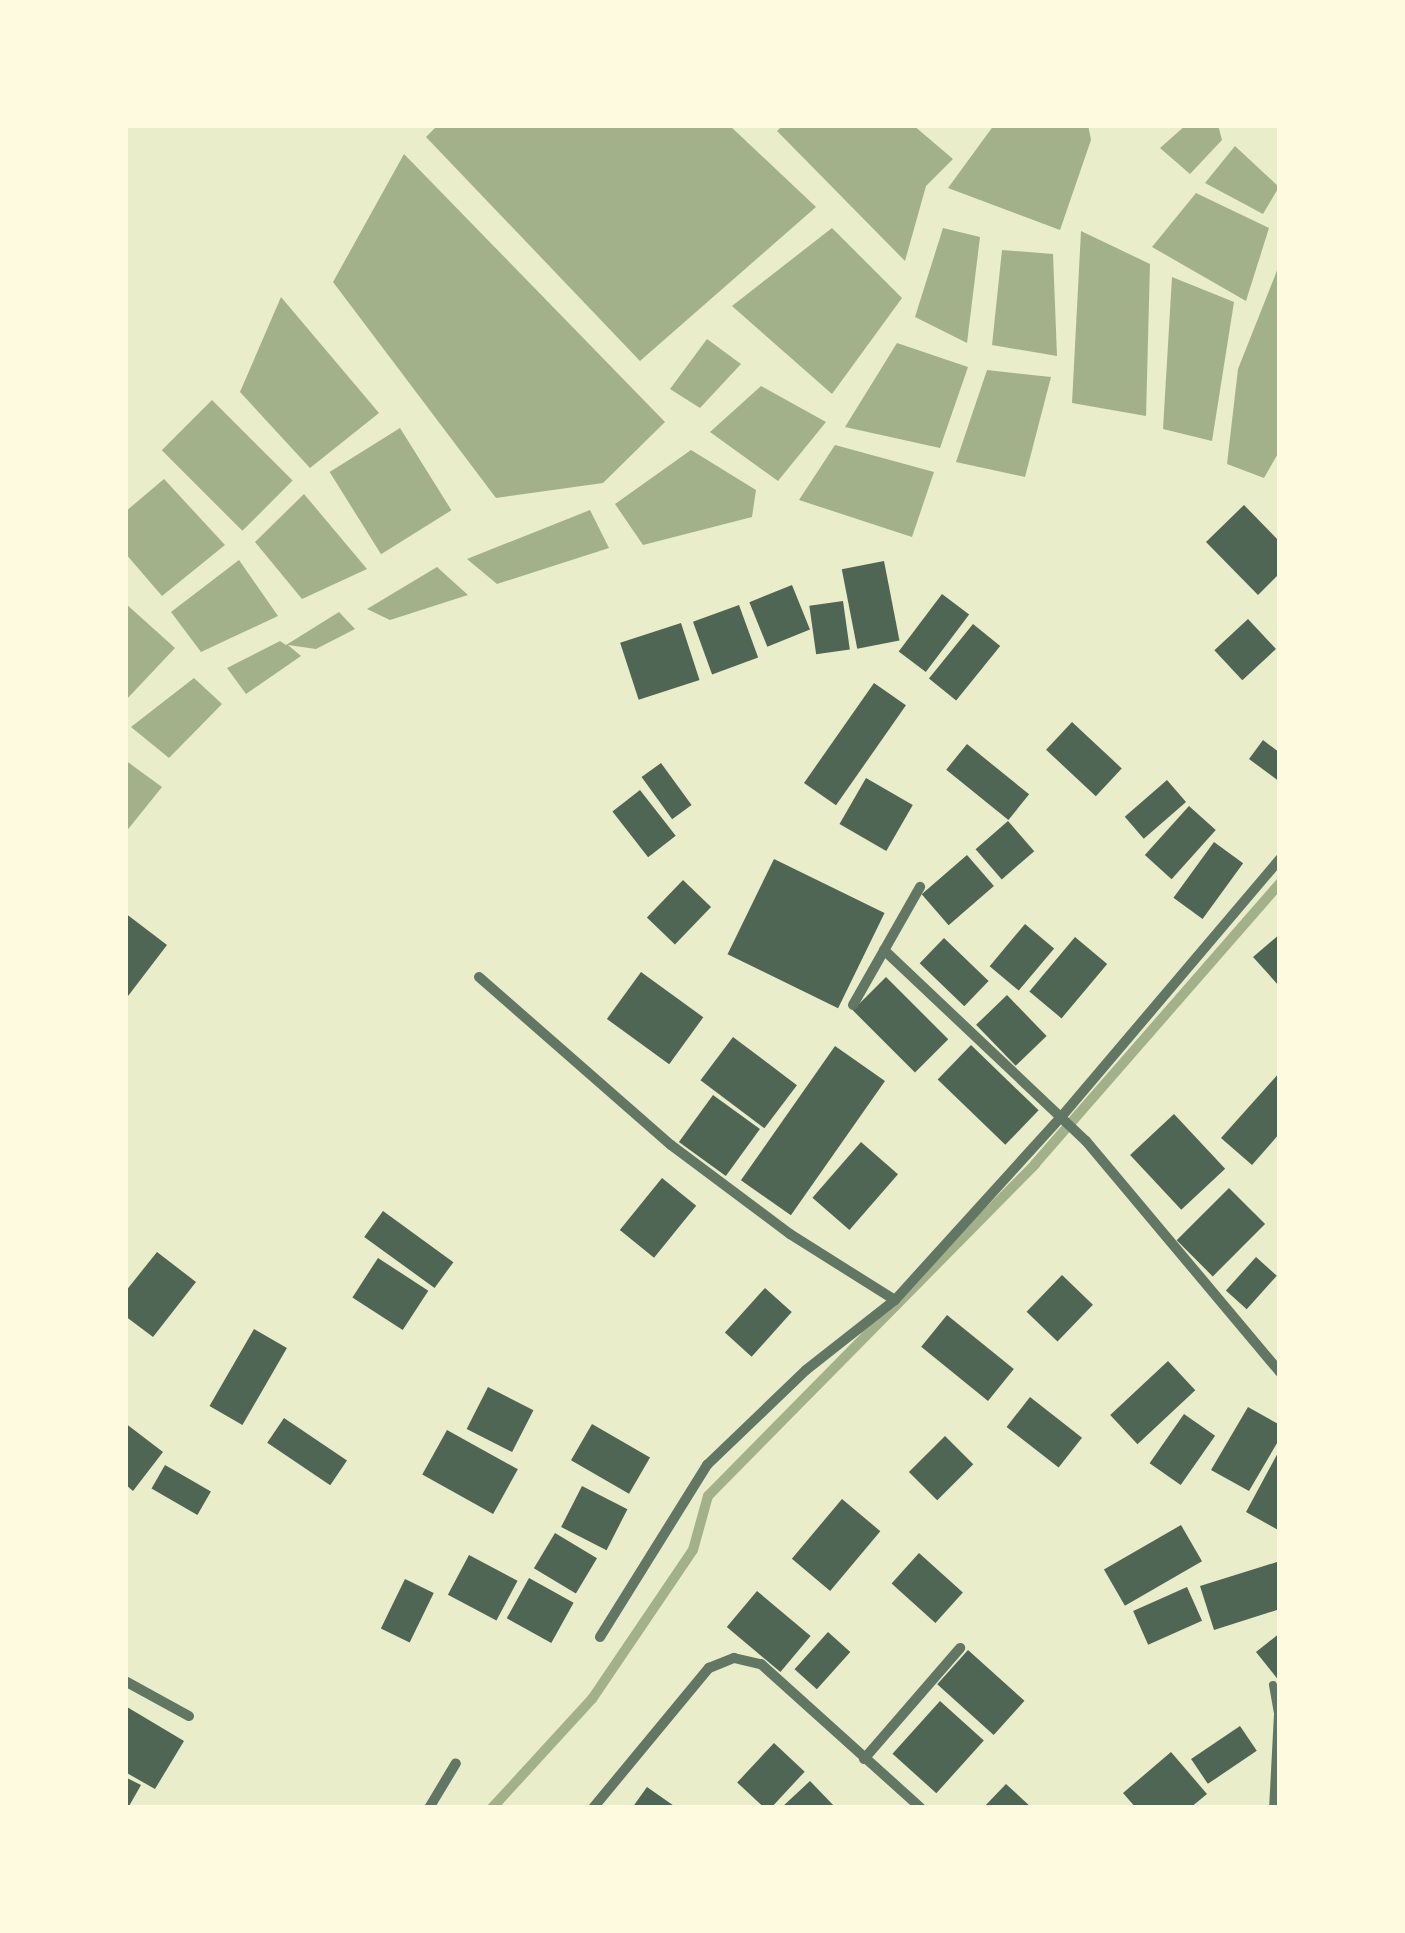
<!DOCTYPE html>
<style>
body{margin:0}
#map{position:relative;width:1405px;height:1933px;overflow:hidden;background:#e9edc9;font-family:Merriweather,serif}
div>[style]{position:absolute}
.water>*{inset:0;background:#a3b18a;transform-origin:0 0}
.stream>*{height:10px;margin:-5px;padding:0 5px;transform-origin:5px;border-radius:5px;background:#a3b18a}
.building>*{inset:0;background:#4f6655;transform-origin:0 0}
.service>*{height:8px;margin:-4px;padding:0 4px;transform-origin:4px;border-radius:4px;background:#617663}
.minor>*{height:10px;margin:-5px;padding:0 5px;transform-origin:5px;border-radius:5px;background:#617663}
span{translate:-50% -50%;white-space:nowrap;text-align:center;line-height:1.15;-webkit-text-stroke:10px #fefae0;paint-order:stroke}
.frame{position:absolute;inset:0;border:128px solid #fefae0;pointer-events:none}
</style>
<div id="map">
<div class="water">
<i style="clip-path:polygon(438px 125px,729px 125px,816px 207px,640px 361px,426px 137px)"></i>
<i style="clip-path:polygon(783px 125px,913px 125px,953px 159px,926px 186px,905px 261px,777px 131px)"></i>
<i style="clip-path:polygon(994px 125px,1088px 125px,1091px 140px,1060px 230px,948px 188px)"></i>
<i style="clip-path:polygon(1186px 125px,1218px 125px,1222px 140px,1190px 174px,1160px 148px)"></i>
<i style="clip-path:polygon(1235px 146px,1279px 187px,1263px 214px,1205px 183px)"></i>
<i style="clip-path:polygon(404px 154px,665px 422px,603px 483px,496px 498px,333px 282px)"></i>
<i style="clip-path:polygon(1196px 193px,1269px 228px,1246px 301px,1152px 247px)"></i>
<i style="clip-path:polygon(832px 228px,902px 298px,832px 394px,732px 306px)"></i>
<i style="clip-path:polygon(943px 228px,980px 237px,967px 343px,915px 317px)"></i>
<i style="clip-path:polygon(1081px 231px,1150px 264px,1146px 416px,1072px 403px)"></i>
<i style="clip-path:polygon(1002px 250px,1053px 254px,1057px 356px,992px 345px)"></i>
<i style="clip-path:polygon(1280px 263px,1280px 450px,1264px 478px,1227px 464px,1238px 369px)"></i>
<i style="clip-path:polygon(1172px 277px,1234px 302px,1212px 441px,1163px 429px)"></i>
<i style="clip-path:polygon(281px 297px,379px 413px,310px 468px,240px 392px)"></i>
<i style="clip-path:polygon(707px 339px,741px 364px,700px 408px,670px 389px)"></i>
<i style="clip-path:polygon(897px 343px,968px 367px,940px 448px,845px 427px)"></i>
<i style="clip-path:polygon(987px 370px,1051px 377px,1025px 477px,956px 462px)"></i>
<i style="clip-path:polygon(761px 386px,826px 422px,778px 481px,710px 432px)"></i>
<i style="left:212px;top:400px;width:114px;height:71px;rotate:45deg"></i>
<i style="left:400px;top:428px;width:97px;height:83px;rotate:58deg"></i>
<i style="clip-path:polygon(835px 445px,934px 472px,912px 537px,799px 500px)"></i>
<i style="clip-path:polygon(691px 450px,756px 490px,752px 517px,643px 545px,615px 504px)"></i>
<i style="clip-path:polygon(164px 479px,225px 545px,162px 596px,125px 553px,125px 512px)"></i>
<i style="clip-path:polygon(304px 494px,367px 569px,302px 599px,255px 542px)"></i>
<i style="clip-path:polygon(590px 510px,609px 548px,497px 584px,467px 559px)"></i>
<i style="clip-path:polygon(239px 560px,278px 616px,201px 652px,171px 612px)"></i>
<i style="clip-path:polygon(437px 567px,468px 595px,390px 620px,367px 609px)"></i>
<i style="clip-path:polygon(125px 603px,175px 648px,125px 701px)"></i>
<i style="clip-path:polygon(339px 612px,355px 629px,316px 649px,288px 645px,301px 656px,246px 694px,227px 668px,280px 641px,286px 645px)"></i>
<i style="clip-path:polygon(194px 678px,222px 704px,169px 758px,131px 727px)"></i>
<i style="clip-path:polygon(125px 760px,162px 787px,125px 833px)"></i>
</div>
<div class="stream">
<i style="left:492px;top:1808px;width:148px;rotate:-47.5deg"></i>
<i style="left:592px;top:1699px;width:180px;rotate:-55.9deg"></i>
<i style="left:693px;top:1550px;width:56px;rotate:-74.5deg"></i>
<i style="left:708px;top:1496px;width:466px;rotate:-45.4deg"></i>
<i style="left:1035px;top:1164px;width:373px;rotate:-48.9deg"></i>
</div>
<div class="building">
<i style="clip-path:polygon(1244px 505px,1280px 542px,1280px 573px,1258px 595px,1206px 542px)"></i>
<i style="left:884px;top:561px;width:81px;height:43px;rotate:79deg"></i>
<i style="left:792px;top:585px;width:48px;height:46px;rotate:68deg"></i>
<i style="left:942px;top:594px;width:34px;height:72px;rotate:37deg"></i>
<i style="left:843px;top:601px;width:49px;height:34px;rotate:82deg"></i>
<i style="left:739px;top:605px;width:56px;height:49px;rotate:70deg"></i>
<i style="left:1248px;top:619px;width:41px;height:46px;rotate:47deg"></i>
<i style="left:681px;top:623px;width:60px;height:64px;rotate:72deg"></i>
<i style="left:973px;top:624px;width:35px;height:70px;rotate:39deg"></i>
<i style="left:874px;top:683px;width:39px;height:122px;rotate:35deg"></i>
<i style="left:1072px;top:722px;width:68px;height:38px;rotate:43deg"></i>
<i style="clip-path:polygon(1263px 740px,1280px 753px,1280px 782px,1249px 759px)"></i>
<i style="left:967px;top:744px;width:80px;height:33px;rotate:39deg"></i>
<i style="left:661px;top:763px;width:52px;height:24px;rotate:54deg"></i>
<i style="left:866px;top:778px;width:54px;height:53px;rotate:30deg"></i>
<i style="left:1167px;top:780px;width:29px;height:56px;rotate:49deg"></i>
<i style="left:640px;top:790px;width:58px;height:35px;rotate:52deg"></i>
<i style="left:1189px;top:806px;width:36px;height:66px;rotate:42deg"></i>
<i style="left:1008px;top:821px;width:40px;height:43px;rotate:49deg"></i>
<i style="left:1214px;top:842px;width:36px;height:69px;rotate:36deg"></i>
<i style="left:967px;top:855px;width:41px;height:60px;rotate:49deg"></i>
<i style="left:774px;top:859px;width:123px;height:106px;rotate:26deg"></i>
<i style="left:683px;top:880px;width:39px;height:52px;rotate:44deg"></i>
<i style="clip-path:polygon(125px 913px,167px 945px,125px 1000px)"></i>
<i style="left:1025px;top:924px;width:38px;height:55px;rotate:40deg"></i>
<i style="clip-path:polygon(1280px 934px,1280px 987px,1253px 957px)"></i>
<i style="left:1075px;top:937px;width:42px;height:71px;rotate:40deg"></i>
<i style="left:944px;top:938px;width:62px;height:35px;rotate:44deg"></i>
<i style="left:641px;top:972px;width:77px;height:58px;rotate:36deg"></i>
<i style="left:886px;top:977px;width:88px;height:47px;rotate:45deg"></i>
<i style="left:1007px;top:995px;width:57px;height:43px;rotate:46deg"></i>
<i style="left:733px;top:1037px;width:80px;height:54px;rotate:37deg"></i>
<i style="left:971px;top:1045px;width:94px;height:48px;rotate:44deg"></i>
<i style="left:835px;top:1046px;width:61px;height:164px;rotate:35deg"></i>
<i style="clip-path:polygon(1280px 1072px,1280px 1133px,1252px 1165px,1221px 1138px)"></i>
<i style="left:713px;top:1095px;width:58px;height:58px;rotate:36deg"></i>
<i style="left:1174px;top:1114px;width:75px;height:60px;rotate:47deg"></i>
<i style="left:861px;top:1142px;width:49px;height:74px;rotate:41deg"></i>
<i style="left:662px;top:1178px;width:44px;height:67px;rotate:39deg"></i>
<i style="left:1229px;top:1188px;width:51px;height:74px;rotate:45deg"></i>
<i style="left:383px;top:1211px;width:87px;height:32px;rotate:36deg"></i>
<i style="clip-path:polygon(157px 1252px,196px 1282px,153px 1337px,125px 1316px,125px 1292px)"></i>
<i style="left:1256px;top:1257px;width:28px;height:45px;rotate:42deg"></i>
<i style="left:378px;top:1258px;width:60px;height:47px;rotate:33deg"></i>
<i style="left:1062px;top:1275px;width:43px;height:51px;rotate:44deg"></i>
<i style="left:765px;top:1288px;width:36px;height:60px;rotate:42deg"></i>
<i style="left:947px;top:1315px;width:86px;height:41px;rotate:39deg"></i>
<i style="left:254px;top:1329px;width:38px;height:89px;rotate:30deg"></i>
<i style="left:1168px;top:1361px;width:40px;height:79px;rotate:47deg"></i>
<i style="left:488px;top:1387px;width:51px;height:47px;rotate:27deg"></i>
<i style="left:1030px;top:1397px;width:66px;height:38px;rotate:38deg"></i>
<i style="clip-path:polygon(1248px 1407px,1280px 1425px,1280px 1438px,1249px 1491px,1211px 1470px)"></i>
<i style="left:1184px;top:1414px;width:38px;height:60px;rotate:35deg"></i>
<i style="left:284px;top:1418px;width:76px;height:30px;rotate:34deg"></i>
<i style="clip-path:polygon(125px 1423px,163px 1452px,133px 1491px,125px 1484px)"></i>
<i style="left:592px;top:1424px;width:67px;height:42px;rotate:30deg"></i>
<i style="left:447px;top:1430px;width:81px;height:51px;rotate:29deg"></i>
<i style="left:945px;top:1436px;width:40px;height:51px;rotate:45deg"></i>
<i style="clip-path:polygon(1280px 1449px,1280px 1531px,1246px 1512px)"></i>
<i style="left:165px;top:1465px;width:53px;height:27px;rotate:30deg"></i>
<i style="left:582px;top:1486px;width:51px;height:46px;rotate:27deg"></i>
<i style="left:842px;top:1499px;width:50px;height:78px;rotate:40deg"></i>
<i style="left:1181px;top:1525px;width:42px;height:89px;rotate:60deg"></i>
<i style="left:555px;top:1533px;width:49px;height:41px;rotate:31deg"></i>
<i style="left:919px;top:1553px;width:59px;height:41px;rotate:42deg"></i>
<i style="left:469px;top:1555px;width:55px;height:45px;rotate:28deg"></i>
<i style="clip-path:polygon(1280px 1561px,1280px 1609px,1214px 1630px,1200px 1586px)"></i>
<i style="left:529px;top:1578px;width:51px;height:46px;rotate:29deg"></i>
<i style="left:405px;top:1579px;width:32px;height:55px;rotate:26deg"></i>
<i style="left:1187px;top:1587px;width:37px;height:59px;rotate:66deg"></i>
<i style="left:757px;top:1591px;width:70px;height:47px;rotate:40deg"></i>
<i style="left:828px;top:1632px;width:30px;height:50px;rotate:42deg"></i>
<i style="clip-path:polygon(1280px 1633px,1280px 1682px,1256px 1652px)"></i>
<i style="left:968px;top:1650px;width:76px;height:46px;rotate:42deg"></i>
<i style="left:940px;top:1701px;width:59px;height:71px;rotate:42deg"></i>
<i style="clip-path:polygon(127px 1707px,184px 1741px,155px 1789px,125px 1772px)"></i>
<i style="left:1240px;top:1726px;width:30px;height:59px;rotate:56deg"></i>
<i style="left:774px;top:1743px;width:42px;height:54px;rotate:43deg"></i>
<i style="clip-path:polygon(1171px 1752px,1207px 1794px,1190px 1808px,1136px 1808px,1123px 1793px)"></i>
<i style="clip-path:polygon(125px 1777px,141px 1785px,128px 1808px,125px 1808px)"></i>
<i style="clip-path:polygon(810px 1781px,836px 1808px,781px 1808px)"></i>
<i style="clip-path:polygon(1006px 1784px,1032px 1808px,983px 1808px)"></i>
<i style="clip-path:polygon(647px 1787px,677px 1808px,632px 1808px)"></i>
</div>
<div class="service">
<i style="left:1273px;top:1685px;width:29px;rotate:80deg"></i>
<i style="left:1278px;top:1714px;width:94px;rotate:93deg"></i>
</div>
<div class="minor">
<i style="left:884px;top:950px;width:278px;rotate:43.4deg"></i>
<i style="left:1086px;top:1141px;width:302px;rotate:50deg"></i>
<i style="left:479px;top:977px;width:255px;rotate:41.2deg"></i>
<i style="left:671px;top:1145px;width:149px;rotate:36.8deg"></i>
<i style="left:790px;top:1234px;width:124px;rotate:32.2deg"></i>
<i style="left:853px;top:1005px;width:136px;rotate:-60.4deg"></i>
<i style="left:600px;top:1637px;width:203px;rotate:-58.1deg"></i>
<i style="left:707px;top:1465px;width:137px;rotate:-43.8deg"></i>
<i style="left:806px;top:1370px;width:113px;rotate:-38.2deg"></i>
<i style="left:895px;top:1300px;width:248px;rotate:-47.8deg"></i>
<i style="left:1062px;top:1116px;width:337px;rotate:-49.7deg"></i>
<i style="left:125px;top:1681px;width:73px;rotate:28.7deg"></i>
<i style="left:864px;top:1759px;width:147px;rotate:-49.1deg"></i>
<i style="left:429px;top:1808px;width:52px;rotate:-59deg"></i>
<i style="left:593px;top:1808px;width:182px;rotate:-50.4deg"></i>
<i style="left:709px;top:1668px;width:27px;rotate:-22deg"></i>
<i style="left:734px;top:1658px;width:28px;rotate:13deg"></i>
<i style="left:761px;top:1664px;width:215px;rotate:42deg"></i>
</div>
<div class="frame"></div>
</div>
